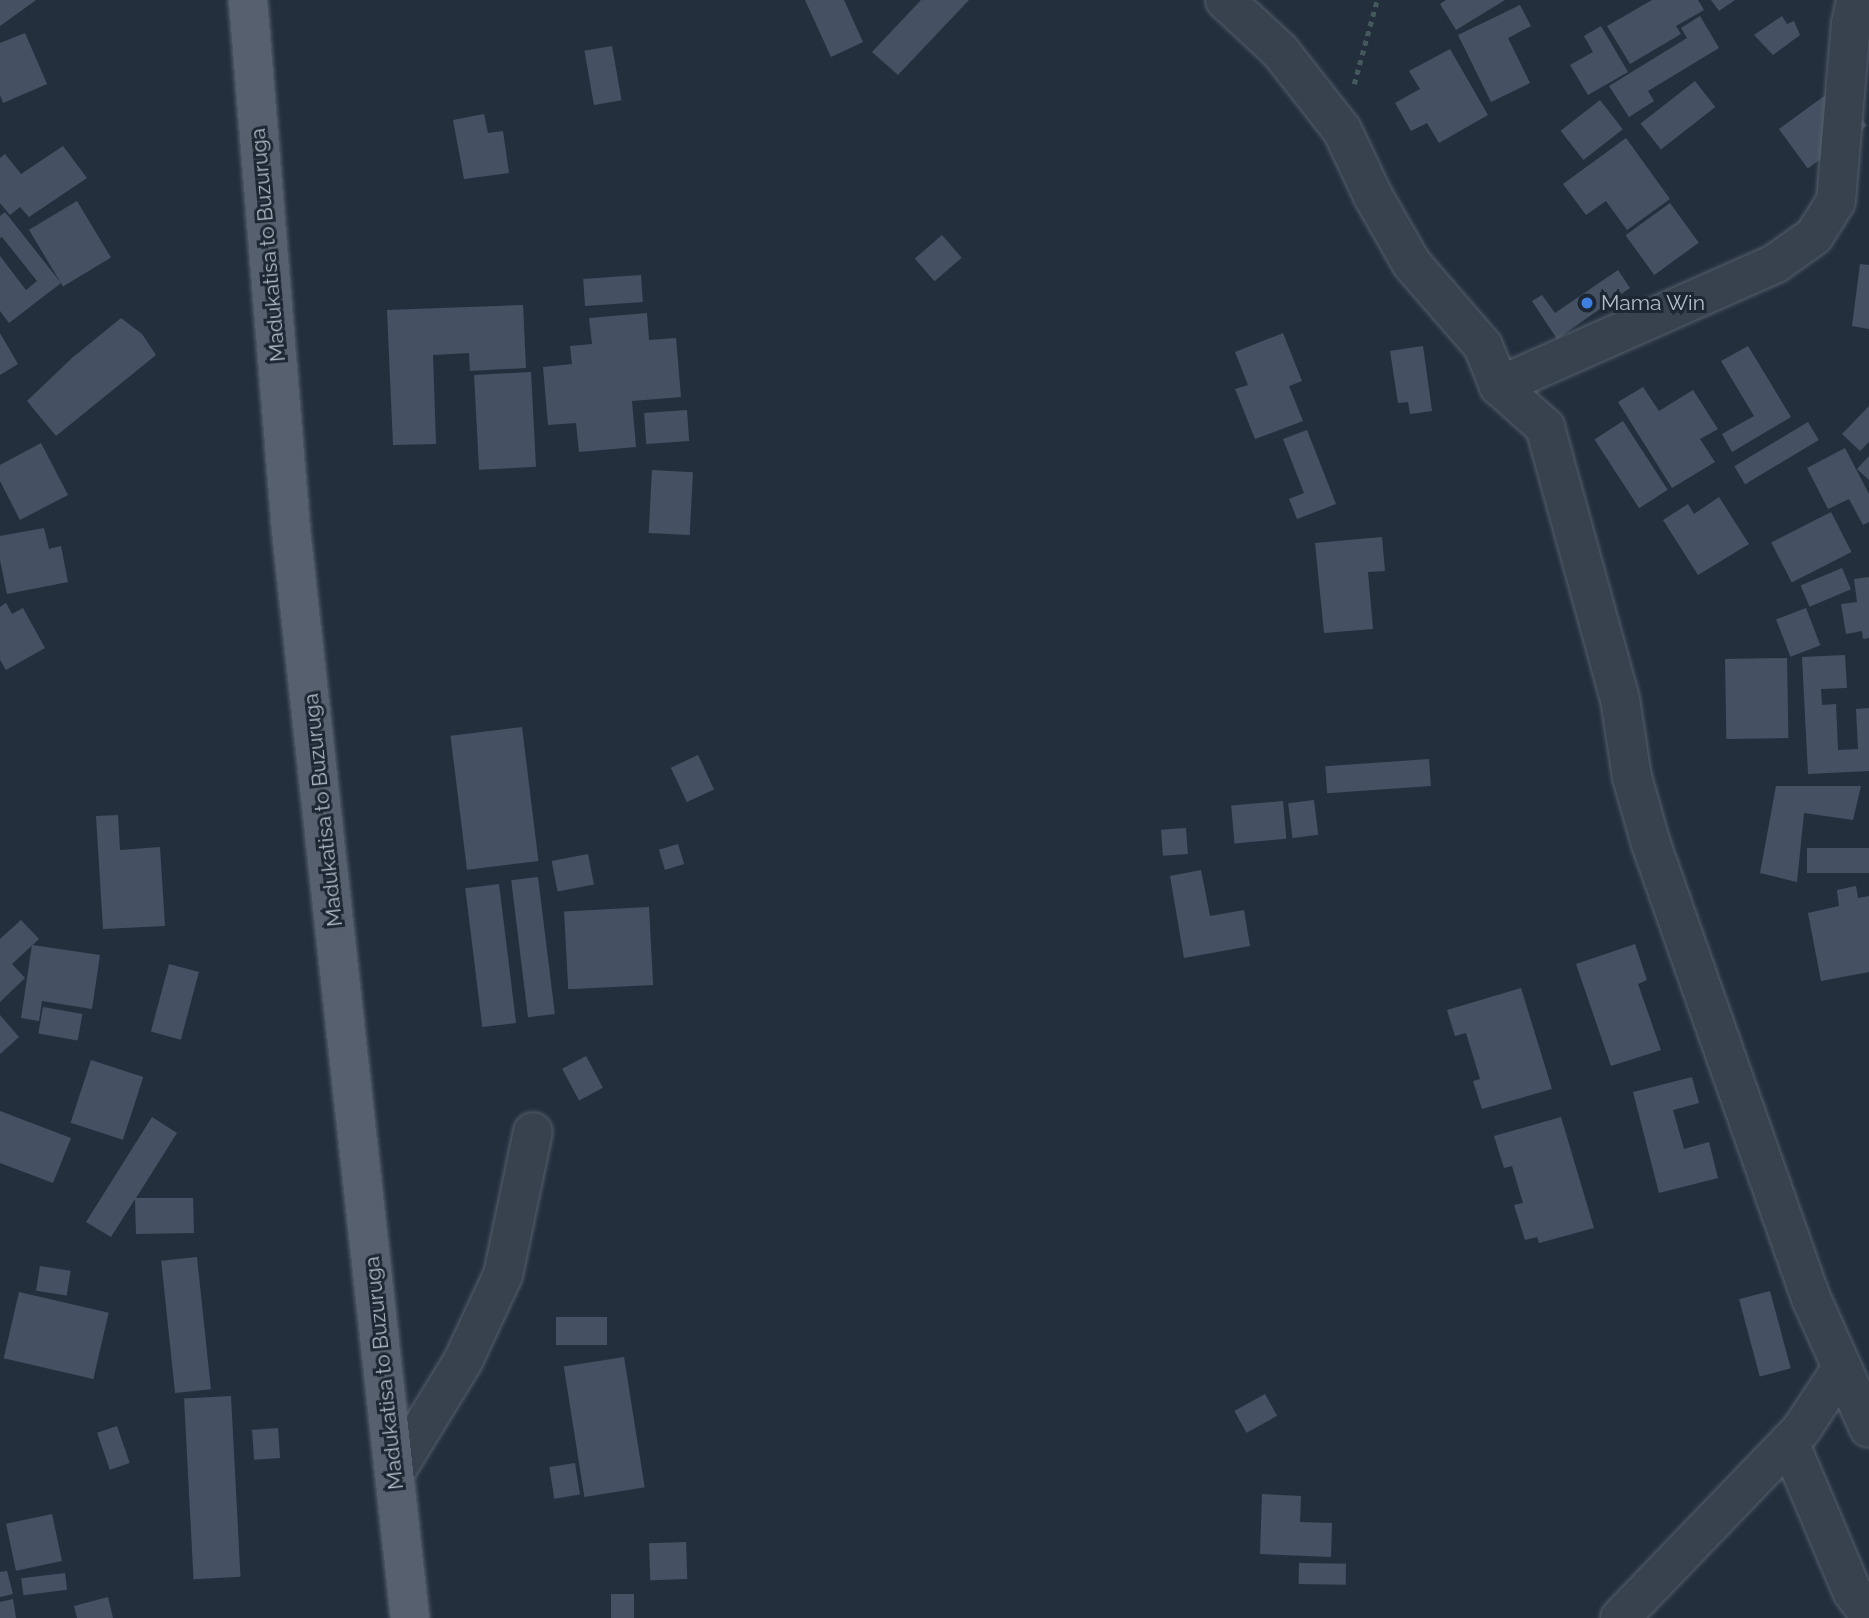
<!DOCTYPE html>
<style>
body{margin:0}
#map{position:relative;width:1869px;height:1618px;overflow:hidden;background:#242f3e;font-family:Raleway,sans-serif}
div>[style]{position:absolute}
.building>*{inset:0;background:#455162;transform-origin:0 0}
.path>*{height:4.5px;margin-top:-2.25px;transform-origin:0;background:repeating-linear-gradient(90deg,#44595c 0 5px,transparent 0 10px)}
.roads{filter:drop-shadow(0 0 2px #565f6c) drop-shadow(0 0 2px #565f6c)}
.minor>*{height:38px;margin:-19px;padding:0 19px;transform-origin:19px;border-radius:19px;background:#38414e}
.major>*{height:38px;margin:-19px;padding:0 19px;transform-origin:19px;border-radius:19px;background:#56606e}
.dots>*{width:19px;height:19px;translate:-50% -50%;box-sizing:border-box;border:4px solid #1d2633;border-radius:50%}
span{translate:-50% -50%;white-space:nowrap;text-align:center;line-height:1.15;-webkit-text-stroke:6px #1d2633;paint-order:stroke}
.street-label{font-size:21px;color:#b4bcc9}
.poi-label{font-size:21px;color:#b4bcc9}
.left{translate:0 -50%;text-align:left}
</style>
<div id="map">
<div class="building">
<i style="clip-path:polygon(0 0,36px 0,0 26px)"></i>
<i style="clip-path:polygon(805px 0,844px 0,863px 42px,831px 57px)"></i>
<i style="clip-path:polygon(921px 0,969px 0,898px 75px,872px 52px)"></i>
<i style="clip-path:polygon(1446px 0,1505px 0,1456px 30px,1440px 4px)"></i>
<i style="clip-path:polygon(1652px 0,1698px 0,1704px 10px,1676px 26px,1681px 34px,1630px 64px,1607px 26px)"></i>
<i style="clip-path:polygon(1711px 0,1735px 0,1719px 11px)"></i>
<i style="clip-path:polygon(1520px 5px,1531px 26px,1508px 38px,1530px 83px,1491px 102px,1458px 35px)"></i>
<i style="clip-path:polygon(1700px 16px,1719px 48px,1648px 91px,1654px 101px,1629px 117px,1609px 86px,1687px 38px,1681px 28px)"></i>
<i style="clip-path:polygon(1782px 16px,1787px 24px,1794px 21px,1800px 35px,1773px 55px,1754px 35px)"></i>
<i style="clip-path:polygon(1601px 26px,1628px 72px,1588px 95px,1570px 65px,1593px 52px,1584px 36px)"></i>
<i style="clip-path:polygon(25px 33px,47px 84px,3px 103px,0 95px,0 43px)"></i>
<i style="left:612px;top:46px;width:55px;height:28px;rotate:80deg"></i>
<i style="clip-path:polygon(1450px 49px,1488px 115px,1439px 143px,1427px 123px,1411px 131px,1395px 103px,1420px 89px,1409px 71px)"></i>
<i style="left:1695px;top:81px;width:33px;height:69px;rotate:52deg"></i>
<i style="left:1838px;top:86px;width:49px;height:73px;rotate:54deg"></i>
<i style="left:1600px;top:100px;width:37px;height:50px;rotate:52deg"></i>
<i style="clip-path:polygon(484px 114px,488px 133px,503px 131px,509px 173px,464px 179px,453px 120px)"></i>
<i style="clip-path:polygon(1626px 138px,1670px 199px,1627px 230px,1606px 201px,1586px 215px,1563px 184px)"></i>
<i style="clip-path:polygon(63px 146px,87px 178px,29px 217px,20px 207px,10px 215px,0 203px,0 158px,5px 154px,21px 174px)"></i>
<i style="left:77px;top:201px;width:66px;height:56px;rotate:59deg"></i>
<i style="left:1670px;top:203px;width:49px;height:55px;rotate:54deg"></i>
<i style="clip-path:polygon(5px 212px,61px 283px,9px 323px,0 311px,0 256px,26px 290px,37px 281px,2px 237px,0 238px,0 216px)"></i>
<i style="left:942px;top:235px;width:30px;height:36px;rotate:49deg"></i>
<i style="clip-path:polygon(1860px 264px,1869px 265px,1869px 329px,1852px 326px)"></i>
<i style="clip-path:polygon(1618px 270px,1630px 288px,1557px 339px,1532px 301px,1542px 295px,1555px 313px)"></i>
<i style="left:641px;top:275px;width:27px;height:58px;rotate:86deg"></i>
<i style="clip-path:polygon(523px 305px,526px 368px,470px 371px,469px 353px,433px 355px,436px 444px,393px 445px,387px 310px)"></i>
<i style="clip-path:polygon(647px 313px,649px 340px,676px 338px,681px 397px,632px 401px,636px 447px,579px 452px,576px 423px,548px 425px,543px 367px,572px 364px,570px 346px,592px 344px,589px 318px)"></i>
<i style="clip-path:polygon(121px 318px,142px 334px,156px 355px,56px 436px,27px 401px,72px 358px)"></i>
<i style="clip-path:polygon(0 333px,18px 364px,0 375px)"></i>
<i style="clip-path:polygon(1283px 333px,1302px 381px,1289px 386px,1303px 421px,1255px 439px,1235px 389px,1248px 385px,1235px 352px)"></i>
<i style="clip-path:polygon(1423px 346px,1432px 411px,1410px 414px,1408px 402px,1398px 403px,1390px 351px)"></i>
<i style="clip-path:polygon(1748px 346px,1791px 417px,1732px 452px,1722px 434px,1754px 416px,1721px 361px)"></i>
<i style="left:531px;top:372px;width:95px;height:57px;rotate:87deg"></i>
<i style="clip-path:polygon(1643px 387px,1659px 411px,1693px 390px,1718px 429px,1700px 439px,1715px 462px,1672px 488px,1618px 402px)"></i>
<i style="clip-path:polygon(1869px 406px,1869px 442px,1860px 451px,1842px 434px)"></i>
<i style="left:687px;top:410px;width:31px;height:43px;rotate:86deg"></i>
<i style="left:1623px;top:421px;width:82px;height:34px;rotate:57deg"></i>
<i style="left:1808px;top:422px;width:21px;height:86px;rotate:59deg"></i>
<i style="clip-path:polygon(1307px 430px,1336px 504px,1297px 519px,1289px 499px,1304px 493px,1283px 439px)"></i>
<i style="clip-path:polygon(41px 443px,68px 495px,20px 520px,0 481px,0 465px)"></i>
<i style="clip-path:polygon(1845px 448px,1869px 494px,1869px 522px,1863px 525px,1849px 499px,1828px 509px,1807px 468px)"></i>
<i style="clip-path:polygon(1869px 456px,1869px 480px,1857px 469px)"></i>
<i style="left:652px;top:470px;width:41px;height:63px;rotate:3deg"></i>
<i style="clip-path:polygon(1719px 497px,1749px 544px,1698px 575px,1663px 520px,1688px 504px,1694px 514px)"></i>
<i style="left:1831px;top:512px;width:45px;height:67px;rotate:63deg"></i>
<i style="clip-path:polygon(44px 528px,49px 549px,61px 546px,68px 582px,7px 594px,0 560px,0 536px)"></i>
<i style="clip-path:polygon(1382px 537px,1385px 571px,1368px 572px,1373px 629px,1324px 633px,1315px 543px)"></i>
<i style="left:1842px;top:568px;width:23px;height:45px;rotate:67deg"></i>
<i style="clip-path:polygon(1869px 577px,1869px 638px,1863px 639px,1862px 631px,1846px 634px,1841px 604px,1857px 602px,1854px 579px)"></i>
<i style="clip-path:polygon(6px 603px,12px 614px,23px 608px,45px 648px,6px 670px,0 660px,0 607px)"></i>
<i style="left:1806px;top:608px;width:40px;height:32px;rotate:69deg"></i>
<i style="clip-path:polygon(1845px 655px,1847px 688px,1821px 689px,1822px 705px,1836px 704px,1838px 750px,1858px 749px,1856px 709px,1869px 708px,1869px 771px,1808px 774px,1802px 657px)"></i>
<i style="left:1787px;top:658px;width:80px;height:62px;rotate:89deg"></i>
<i style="left:522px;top:727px;width:135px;height:72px;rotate:83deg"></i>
<i style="left:698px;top:755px;width:38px;height:30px;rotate:65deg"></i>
<i style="left:1429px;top:759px;width:27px;height:104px;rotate:86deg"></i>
<i style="clip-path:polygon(1776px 786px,1861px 786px,1853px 820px,1804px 813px,1797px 882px,1760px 873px)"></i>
<i style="left:1314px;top:800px;width:35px;height:26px;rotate:83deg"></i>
<i style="left:1283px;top:801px;width:38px;height:52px;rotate:85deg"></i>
<i style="clip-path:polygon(118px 815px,120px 850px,160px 847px,165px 926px,103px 929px,96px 816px)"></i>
<i style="left:1186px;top:828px;width:26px;height:25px;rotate:86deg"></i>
<i style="left:678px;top:844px;width:21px;height:20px;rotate:73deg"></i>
<i style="left:1869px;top:848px;width:25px;height:62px;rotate:90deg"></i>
<i style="left:588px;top:854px;width:31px;height:37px;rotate:79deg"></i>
<i style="clip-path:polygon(1201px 870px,1210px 916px,1244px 910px,1250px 946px,1184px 958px,1170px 876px)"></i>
<i style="left:538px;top:877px;width:138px;height:27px;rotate:83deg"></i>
<i style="left:499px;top:884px;width:140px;height:34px;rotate:83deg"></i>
<i style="clip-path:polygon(1856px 886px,1858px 898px,1869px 896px,1869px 972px,1821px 981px,1808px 913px,1839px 906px,1837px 890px)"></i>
<i style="left:649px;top:907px;width:78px;height:85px;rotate:87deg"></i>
<i style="clip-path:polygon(21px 920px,39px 939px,12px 964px,25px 978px,0 1002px,0 939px)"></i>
<i style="clip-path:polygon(1635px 944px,1647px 980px,1638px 984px,1661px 1050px,1611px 1066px,1576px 964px)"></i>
<i style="clip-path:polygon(32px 945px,100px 955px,92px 1009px,42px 1001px,39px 1021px,21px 1018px)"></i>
<i style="left:169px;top:964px;width:31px;height:70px;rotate:15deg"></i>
<i style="clip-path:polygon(1521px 988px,1552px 1089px,1482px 1109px,1473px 1081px,1480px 1079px,1466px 1033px,1455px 1036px,1447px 1010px)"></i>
<i style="left:43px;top:1007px;width:40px;height:27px;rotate:10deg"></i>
<i style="clip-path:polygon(0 1015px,19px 1037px,0 1054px)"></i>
<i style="left:586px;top:1056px;width:36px;height:27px;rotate:62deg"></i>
<i style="left:91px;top:1060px;width:55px;height:66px;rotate:18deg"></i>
<i style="clip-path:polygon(1692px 1077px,1699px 1103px,1673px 1110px,1684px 1149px,1709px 1142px,1718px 1178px,1659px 1193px,1633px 1092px)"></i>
<i style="clip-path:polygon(0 1111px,71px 1138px,53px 1183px,0 1163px)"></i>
<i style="clip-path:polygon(152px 1117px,177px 1133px,136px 1198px,193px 1198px,194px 1233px,136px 1234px,135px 1199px,111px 1237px,86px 1222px)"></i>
<i style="clip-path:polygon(1561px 1117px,1594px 1228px,1539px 1243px,1537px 1237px,1525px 1240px,1514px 1205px,1523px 1203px,1512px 1166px,1504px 1168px,1494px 1136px)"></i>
<i style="left:197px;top:1257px;width:133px;height:36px;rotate:84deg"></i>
<i style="left:40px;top:1266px;width:31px;height:25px;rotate:9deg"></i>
<i style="left:1770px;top:1291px;width:80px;height:32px;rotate:75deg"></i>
<i style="left:19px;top:1292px;width:92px;height:68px;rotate:13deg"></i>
<i style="left:607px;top:1317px;width:28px;height:51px;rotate:90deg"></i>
<i style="left:624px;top:1357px;width:132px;height:61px;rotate:81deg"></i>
<i style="left:1265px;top:1394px;width:25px;height:35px;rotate:61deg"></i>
<i style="left:231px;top:1396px;width:181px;height:47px;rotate:87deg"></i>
<i style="left:117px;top:1426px;width:39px;height:21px;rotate:71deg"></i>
<i style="left:278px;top:1428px;width:30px;height:26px;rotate:86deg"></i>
<i style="left:575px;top:1463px;width:32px;height:26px;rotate:81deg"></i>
<i style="clip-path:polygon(1262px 1494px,1301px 1496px,1300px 1522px,1332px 1523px,1331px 1557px,1260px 1554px)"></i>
<i style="left:52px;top:1514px;width:48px;height:47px;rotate:78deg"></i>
<i style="left:686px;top:1542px;width:37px;height:37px;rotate:88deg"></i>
<i style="left:1299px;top:1563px;width:47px;height:21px;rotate:1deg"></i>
<i style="clip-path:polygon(7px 1571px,13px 1594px,0 1597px,0 1572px)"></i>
<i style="left:65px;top:1573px;width:17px;height:44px;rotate:83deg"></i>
<i style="left:611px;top:1594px;width:23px;height:24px"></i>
<i style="clip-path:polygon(108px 1597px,113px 1618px,77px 1618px,74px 1606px)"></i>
<i style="clip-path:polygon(13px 1599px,16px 1618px,0 1618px,0 1602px)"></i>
</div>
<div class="path">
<i style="left:1354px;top:84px;width:87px;rotate:-74.7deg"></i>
</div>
<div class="roads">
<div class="minor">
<i style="left:1225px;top:0;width:75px;rotate:42.8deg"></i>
<i style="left:1280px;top:51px;width:100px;rotate:51.9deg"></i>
<i style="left:1342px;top:130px;width:73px;rotate:64.8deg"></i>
<i style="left:1373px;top:196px;width:78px;rotate:60.2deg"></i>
<i style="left:1412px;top:264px;width:108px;rotate:49.1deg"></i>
<i style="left:1483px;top:346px;width:43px;rotate:68.2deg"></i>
<i style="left:1499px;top:386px;width:62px;rotate:41.7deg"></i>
<i style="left:1545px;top:427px;width:282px;rotate:74.6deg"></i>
<i style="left:1620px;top:699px;width:79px;rotate:81.3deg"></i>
<i style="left:1632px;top:777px;width:70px;rotate:74.2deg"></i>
<i style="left:1651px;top:844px;width:481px;rotate:70.6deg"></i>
<i style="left:1811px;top:1298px;width:142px;rotate:66deg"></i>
<i style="left:1499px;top:386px;width:303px;rotate:-23.9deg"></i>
<i style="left:1776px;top:263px;width:47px;rotate:-35.4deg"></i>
<i style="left:1814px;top:236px;width:41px;rotate:-57.8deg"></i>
<i style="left:1836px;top:201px;width:178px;rotate:-85.2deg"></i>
<i style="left:1851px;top:24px;width:25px;rotate:-78deg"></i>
<i style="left:1789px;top:1442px;width:162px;rotate:67.1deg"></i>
<i style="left:1852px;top:1591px;width:29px;rotate:54deg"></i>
<i style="left:395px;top:1472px;width:130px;rotate:-58.5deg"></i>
<i style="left:463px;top:1361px;width:95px;rotate:-65.1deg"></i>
<i style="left:503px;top:1275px;width:146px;rotate:-78.2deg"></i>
<i style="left:1620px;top:1618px;width:261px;rotate:-46.1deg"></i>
<i style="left:1801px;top:1430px;width:74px;rotate:-56.5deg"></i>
</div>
<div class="major">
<i style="left:248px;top:0;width:532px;rotate:85.36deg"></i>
<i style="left:291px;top:530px;width:1094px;rotate:83.76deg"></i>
</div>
</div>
<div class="dots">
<i style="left:1587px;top:303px;background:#3f7fe0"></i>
</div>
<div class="street-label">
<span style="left:268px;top:245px;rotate:-95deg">Madukatisa to Buzuruga</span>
<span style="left:323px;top:810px;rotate:-96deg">Madukatisa to Buzuruga</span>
<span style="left:384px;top:1373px;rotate:-96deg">Madukatisa to Buzuruga</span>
</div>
<div class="poi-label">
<span class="left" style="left:1601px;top:303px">Mama Win</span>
</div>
</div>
